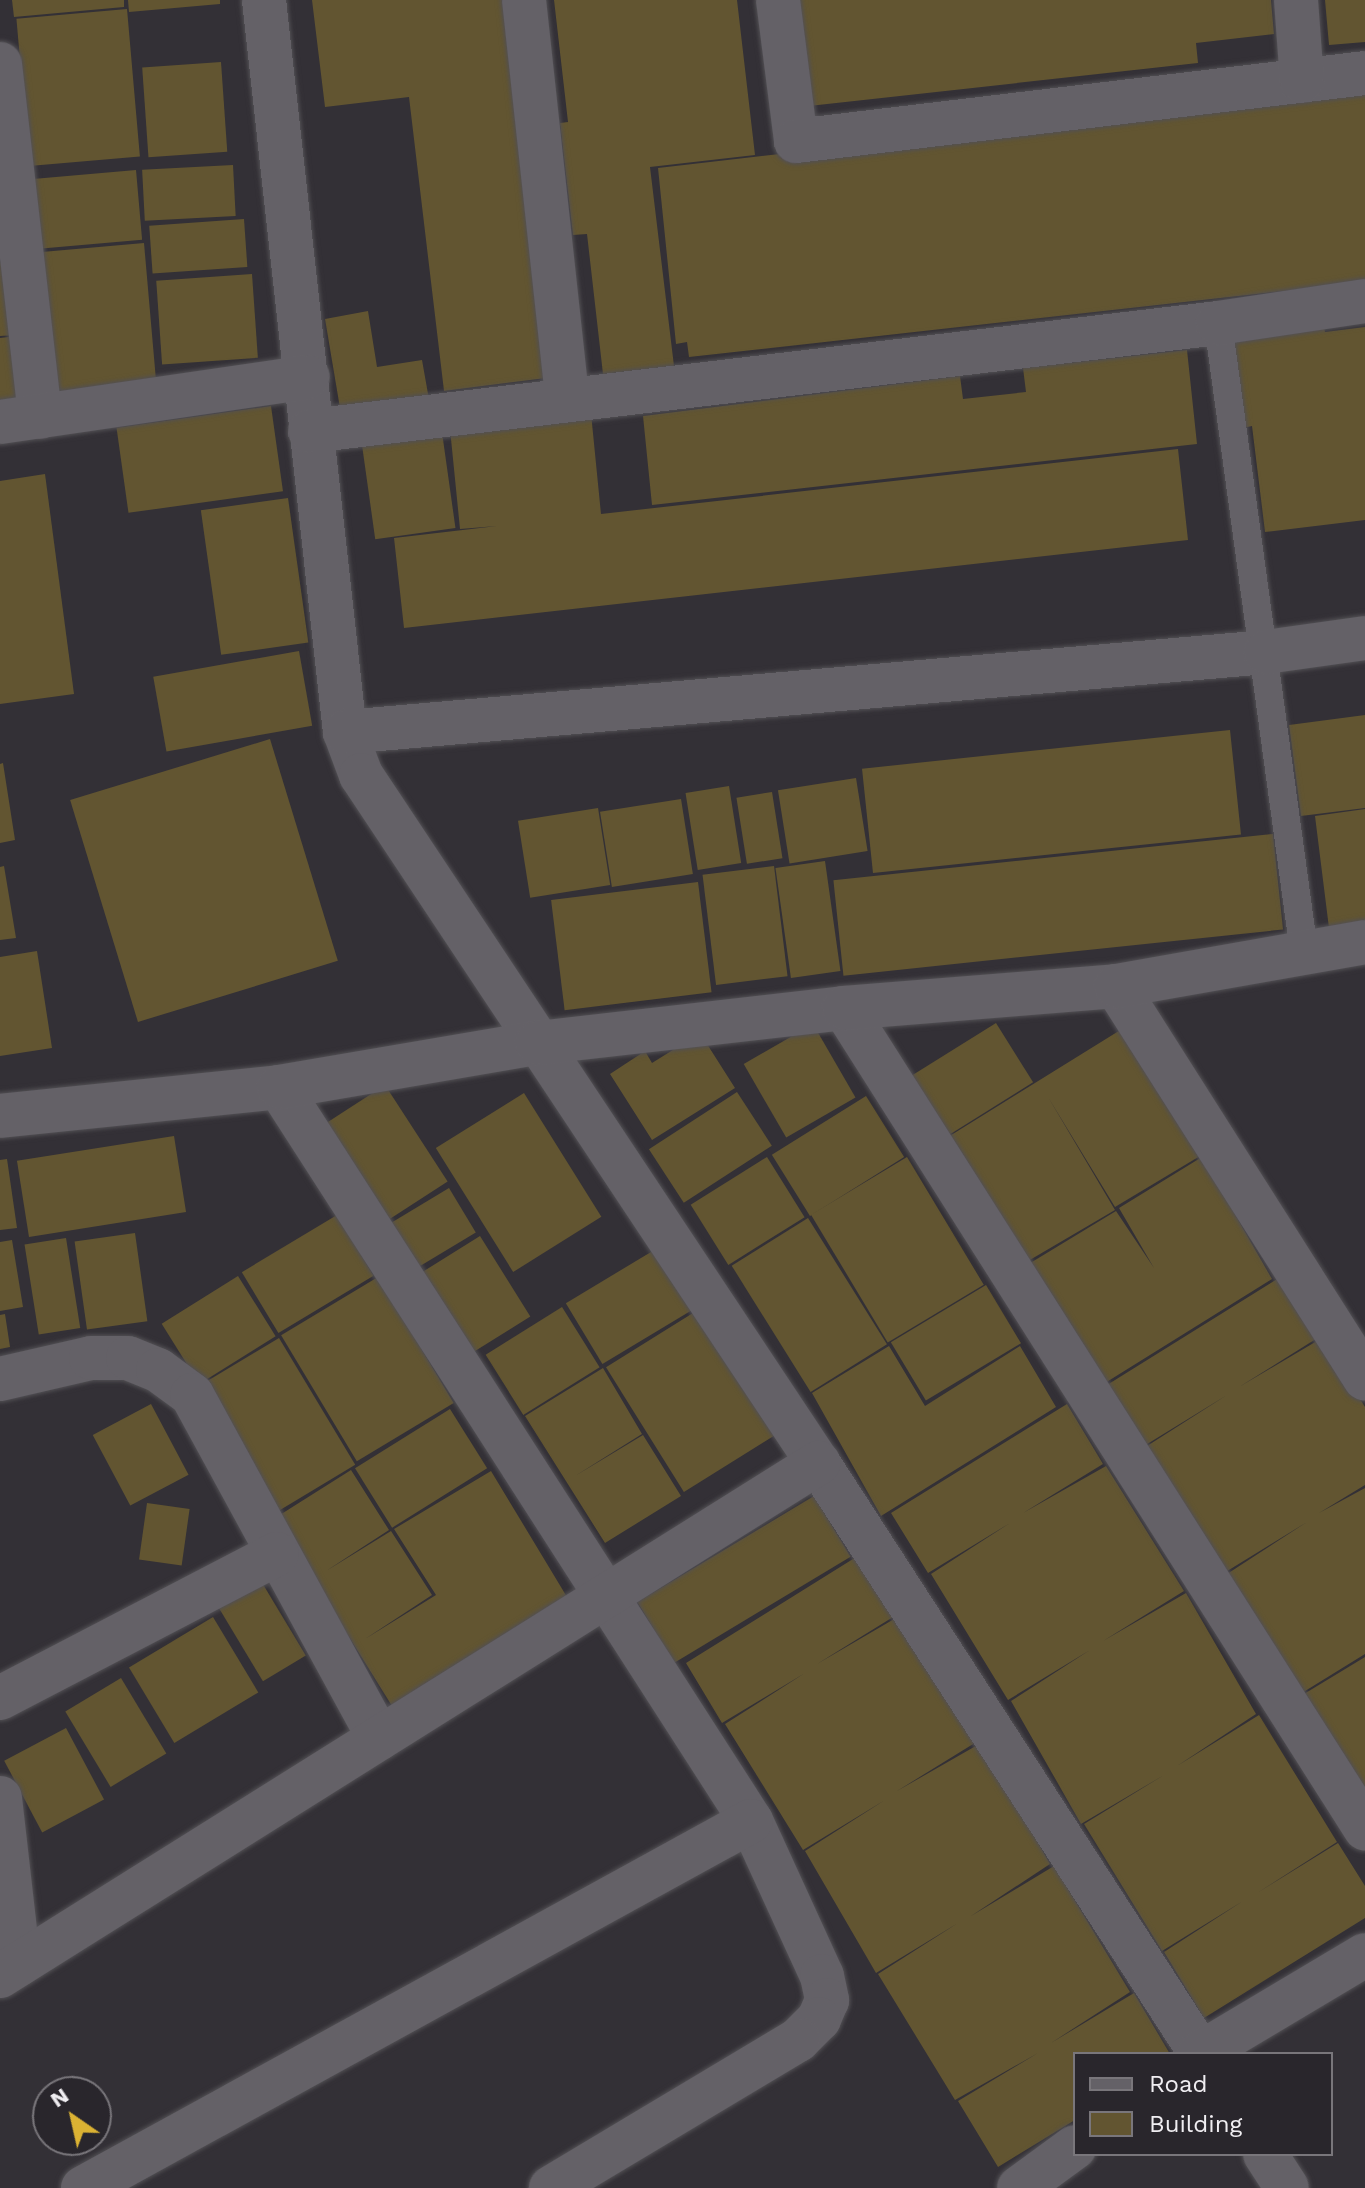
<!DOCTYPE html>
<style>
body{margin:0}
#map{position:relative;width:1365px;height:2188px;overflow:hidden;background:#333036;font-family:"Work Sans",sans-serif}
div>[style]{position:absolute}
.building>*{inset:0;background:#625531;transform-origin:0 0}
.roads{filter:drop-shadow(0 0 2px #525054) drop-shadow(0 0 2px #525054)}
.lane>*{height:28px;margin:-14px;padding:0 14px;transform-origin:14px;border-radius:14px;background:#646167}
.street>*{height:44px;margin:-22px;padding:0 22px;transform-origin:22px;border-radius:22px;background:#646167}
span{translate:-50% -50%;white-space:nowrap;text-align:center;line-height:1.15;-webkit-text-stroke:7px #29262c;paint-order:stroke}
.legend{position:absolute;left:1073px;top:2052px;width:260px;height:104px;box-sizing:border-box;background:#29262c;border:2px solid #79767b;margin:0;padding:10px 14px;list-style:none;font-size:24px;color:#f0eef2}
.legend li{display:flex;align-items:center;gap:16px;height:40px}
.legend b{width:40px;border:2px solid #79767b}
.north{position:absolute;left:32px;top:2076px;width:80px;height:80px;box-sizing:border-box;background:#29262c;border:2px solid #79767b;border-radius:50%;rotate:326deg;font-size:22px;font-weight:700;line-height:32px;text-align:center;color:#f0eef2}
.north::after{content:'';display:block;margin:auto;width:28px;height:36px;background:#dbb233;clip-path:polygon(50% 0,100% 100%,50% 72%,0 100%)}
</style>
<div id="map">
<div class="building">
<i style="clip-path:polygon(12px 0,124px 0,124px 7px,14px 17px)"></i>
<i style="clip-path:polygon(128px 0,220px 0,220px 4px,129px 12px)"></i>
<i style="clip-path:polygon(312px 0,509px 0,554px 377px,444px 391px,409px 97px,325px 107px)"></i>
<i style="clip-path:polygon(554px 0,737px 0,755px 155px,650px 167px,674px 366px,603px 374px,587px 234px,573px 235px,560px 123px,568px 122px)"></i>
<i style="clip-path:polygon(798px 0,1271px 0,1274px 34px,1196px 43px,1198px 63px,809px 106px)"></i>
<i style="clip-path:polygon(1325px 0,1365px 0,1365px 42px,1329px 45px)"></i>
<i style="left:127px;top:9px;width:148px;height:111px;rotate:85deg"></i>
<i style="left:221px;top:62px;width:90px;height:79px;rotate:86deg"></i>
<i style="clip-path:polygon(1365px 87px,1365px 282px,689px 357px,687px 342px,676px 344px,658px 168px)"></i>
<i style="left:233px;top:165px;width:51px;height:91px;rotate:87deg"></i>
<i style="left:136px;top:170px;width:70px;height:112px;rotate:85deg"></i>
<i style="left:244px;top:219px;width:48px;height:95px;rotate:86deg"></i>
<i style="left:144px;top:243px;width:147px;height:111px;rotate:85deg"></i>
<i style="clip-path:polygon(0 259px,16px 335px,0 336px)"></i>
<i style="left:252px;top:274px;width:84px;height:96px;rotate:86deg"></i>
<i style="clip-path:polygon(368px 311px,377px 367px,422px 360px,430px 405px,342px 420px,325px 319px)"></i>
<i style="clip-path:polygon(1323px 322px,1325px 332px,1365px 327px,1365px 520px,1265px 532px,1252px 426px,1243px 428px,1232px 334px)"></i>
<i style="clip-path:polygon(17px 336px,23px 407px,0 409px,0 338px)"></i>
<i style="clip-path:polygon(1187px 350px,1197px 444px,652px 505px,643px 416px,960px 376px,963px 399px,1026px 392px,1023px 368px)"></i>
<i style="clip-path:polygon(590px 403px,601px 514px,1178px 449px,1188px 540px,404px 628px,394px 538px,497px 526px,460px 529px,449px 419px)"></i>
<i style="left:271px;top:406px;width:86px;height:156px;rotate:82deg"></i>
<i style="left:440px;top:418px;width:111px;height:81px;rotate:82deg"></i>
<i style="clip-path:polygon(45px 474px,74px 694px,0 704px,0 481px)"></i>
<i style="left:288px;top:498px;width:146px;height:88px;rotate:82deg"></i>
<i style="left:299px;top:651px;width:76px;height:148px;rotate:80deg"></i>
<i style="clip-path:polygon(1365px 715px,1365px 808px,1301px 816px,1289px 725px)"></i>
<i style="left:1230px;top:730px;width:105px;height:370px;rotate:84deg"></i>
<i style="left:270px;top:739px;width:232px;height:209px;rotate:73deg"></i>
<i style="clip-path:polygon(3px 763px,15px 840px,0 843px,0 764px)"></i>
<i style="left:856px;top:778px;width:74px;height:79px;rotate:81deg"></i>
<i style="left:729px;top:786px;width:78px;height:44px;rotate:81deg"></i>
<i style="left:772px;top:792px;width:67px;height:36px;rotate:81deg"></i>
<i style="left:681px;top:799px;width:76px;height:82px;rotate:81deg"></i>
<i style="left:598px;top:808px;width:78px;height:81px;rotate:81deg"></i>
<i style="clip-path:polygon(1365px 809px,1365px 932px,1330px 936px,1315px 816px)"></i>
<i style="left:1273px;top:834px;width:96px;height:442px;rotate:84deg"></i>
<i style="left:825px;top:861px;width:111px;height:50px;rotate:82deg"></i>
<i style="clip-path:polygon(4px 866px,16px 938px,0 940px,0 867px)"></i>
<i style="left:774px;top:866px;width:111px;height:72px;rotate:83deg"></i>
<i style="left:698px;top:882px;width:111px;height:148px;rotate:83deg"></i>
<i style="clip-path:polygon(37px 951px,52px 1048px,0 1056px,0 957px)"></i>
<i style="left:996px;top:1023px;width:70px;height:103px;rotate:58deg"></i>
<i style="left:813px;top:1024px;width:85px;height:80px;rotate:60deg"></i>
<i style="clip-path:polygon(1122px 1029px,1200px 1156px,1115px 1207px,1048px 1097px,1115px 1210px,1023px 1264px,948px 1137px)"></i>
<i style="clip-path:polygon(700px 1033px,735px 1088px,652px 1140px,610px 1074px,645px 1051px,652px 1063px)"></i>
<i style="left:385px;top:1085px;width:115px;height:75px;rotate:57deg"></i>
<i style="left:737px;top:1092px;width:64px;height:105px;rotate:57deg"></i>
<i style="left:524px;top:1093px;width:146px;height:104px;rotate:58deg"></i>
<i style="left:866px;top:1096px;width:72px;height:111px;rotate:58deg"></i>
<i style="left:174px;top:1136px;width:77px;height:159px;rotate:81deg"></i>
<i style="left:767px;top:1157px;width:71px;height:90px;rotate:58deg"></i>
<i style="left:907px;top:1157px;width:149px;height:112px;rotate:59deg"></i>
<i style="clip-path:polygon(1202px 1157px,1272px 1279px,1097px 1388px,1027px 1265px,1116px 1211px,1154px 1268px,1119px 1208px)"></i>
<i style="clip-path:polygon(7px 1159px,17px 1228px,0 1230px,0 1160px)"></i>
<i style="left:449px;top:1188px;width:52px;height:77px;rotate:59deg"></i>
<i style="left:337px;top:1215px;width:71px;height:111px;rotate:59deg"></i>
<i style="left:808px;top:1218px;width:149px;height:90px;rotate:58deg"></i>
<i style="left:135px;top:1233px;width:89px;height:61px;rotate:82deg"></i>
<i style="left:480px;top:1236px;width:95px;height:76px;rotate:58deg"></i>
<i style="left:66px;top:1238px;width:91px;height:42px;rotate:81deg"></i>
<i style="clip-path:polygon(12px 1240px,23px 1307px,0 1311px,0 1242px)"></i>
<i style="left:661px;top:1246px;width:71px;height:111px;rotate:59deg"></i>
<i style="left:238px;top:1276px;width:71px;height:90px;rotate:58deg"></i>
<i style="clip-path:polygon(1282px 1276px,1319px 1337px,1239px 1387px,1322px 1338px,1365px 1407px,1365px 1485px,1319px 1513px,1365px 1488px,1365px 1654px,1297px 1696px,1227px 1574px,1307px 1522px,1224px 1573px,1147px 1446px,1227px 1395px,1144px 1446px,1107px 1385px)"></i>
<i style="left:378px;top:1277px;width:147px;height:113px;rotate:59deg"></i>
<i style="left:986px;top:1285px;width:68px;height:111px;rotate:59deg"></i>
<i style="left:562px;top:1307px;width:71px;height:90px;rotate:58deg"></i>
<i style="left:701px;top:1308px;width:147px;height:112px;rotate:58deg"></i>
<i style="clip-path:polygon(5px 1314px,10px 1347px,0 1349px,0 1315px)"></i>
<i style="left:279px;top:1338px;width:148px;height:90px;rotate:59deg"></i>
<i style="clip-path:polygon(889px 1346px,925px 1406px,1020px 1346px,1056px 1407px,881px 1516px,812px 1393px)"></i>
<i style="clip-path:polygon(603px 1368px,642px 1434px,575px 1476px,643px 1435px,681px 1496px,605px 1543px,525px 1416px)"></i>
<i style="left:151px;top:1404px;width:80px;height:66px;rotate:62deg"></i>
<i style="clip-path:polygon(1067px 1404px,1103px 1464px,1023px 1513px,1106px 1466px,1184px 1591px,1103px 1641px,1186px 1593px,1256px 1714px,1177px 1766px,1259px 1715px,1337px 1842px,1257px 1893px,1338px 1843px,1365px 1886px,1365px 1918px,1204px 2018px,1164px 1952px,1243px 1901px,1162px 1951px,1084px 1824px,1164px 1775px,1081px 1824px,1011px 1701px,1090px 1650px,1008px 1700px,931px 1574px,1010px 1523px,928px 1573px,891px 1513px)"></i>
<i style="left:450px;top:1409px;width:70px;height:112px;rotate:58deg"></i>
<i style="clip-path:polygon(351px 1470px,389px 1530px,326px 1571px,391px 1531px,432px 1595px,365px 1639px,436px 1595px,394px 1529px,491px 1471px,567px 1597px,392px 1706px,275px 1518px)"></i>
<i style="left:814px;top:1496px;width:71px;height:206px;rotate:59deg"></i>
<i style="left:147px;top:1503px;width:43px;height:57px;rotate:8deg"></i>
<i style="clip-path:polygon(861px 1554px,898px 1614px,817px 1664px,901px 1615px,978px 1741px,897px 1791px,981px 1743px,1050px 1864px,971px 1916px,1054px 1866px,1130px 1992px,1051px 2043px,1134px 1993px,1170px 2054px,1075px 2054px,1075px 2120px,998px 2167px,958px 2101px,1038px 2053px,955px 2100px,878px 1974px,958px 1923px,876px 1973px,805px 1851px,885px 1800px,803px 1850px,725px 1724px,805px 1673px,722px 1723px,686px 1663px)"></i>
<i style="left:261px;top:1581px;width:87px;height:50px;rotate:59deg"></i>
<i style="left:213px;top:1617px;width:88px;height:98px;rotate:59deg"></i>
<i style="clip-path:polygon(1365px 1657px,1365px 1802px,1299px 1697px)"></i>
<i style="left:121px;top:1678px;width:88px;height:65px;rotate:59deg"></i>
<i style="left:66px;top:1728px;width:81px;height:70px;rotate:62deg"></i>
</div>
<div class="roads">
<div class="lane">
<i style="left:1218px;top:323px;width:635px;rotate:82.21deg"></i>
</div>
<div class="street">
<i style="left:264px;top:0;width:736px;rotate:83.69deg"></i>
<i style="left:345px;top:732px;width:46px;rotate:69.6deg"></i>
<i style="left:361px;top:775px;width:826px;rotate:56.41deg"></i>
<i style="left:818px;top:1463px;width:704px;rotate:57.05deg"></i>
<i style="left:524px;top:0;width:400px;rotate:83.8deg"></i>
<i style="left:778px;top:0;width:142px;rotate:82.7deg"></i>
<i style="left:796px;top:141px;width:573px;rotate:-6.81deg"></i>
<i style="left:1296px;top:0;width:81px;rotate:85.8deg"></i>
<i style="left:0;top:64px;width:355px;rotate:83.5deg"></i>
<i style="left:0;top:422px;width:311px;rotate:-8.3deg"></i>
<i style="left:310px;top:431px;width:914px;rotate:-6.78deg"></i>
<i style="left:1218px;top:323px;width:149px;rotate:-8.5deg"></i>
<i style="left:345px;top:732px;width:924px;rotate:-4.96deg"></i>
<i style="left:1266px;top:652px;width:100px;rotate:-8deg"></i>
<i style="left:1116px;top:986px;width:465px;rotate:57.6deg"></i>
<i style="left:844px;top:1008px;width:972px;rotate:57.57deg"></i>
<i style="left:279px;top:1087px;width:873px;rotate:57.26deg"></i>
<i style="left:751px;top:1821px;width:170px;rotate:65.4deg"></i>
<i style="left:822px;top:1976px;width:25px;rotate:78deg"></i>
<i style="left:827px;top:2000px;width:21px;rotate:113deg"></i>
<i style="left:819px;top:2019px;width:30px;rotate:135deg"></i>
<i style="left:798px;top:2040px;width:288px;rotate:149.1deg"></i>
<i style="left:0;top:1116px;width:281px;rotate:-5.9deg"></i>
<i style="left:279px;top:1087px;width:262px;rotate:-9.7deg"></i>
<i style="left:537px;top:1043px;width:309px;rotate:-6.5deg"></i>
<i style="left:844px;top:1008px;width:273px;rotate:-4.6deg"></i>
<i style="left:1116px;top:986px;width:253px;rotate:-10deg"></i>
<i style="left:0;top:1379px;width:93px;rotate:-13deg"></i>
<i style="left:91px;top:1358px;width:37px"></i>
<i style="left:128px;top:1358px;width:32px;rotate:22deg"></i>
<i style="left:158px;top:1370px;width:42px;rotate:36.3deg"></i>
<i style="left:192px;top:1395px;width:391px;rotate:61.4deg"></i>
<i style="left:0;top:1698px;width:312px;rotate:-27.5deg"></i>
<i style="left:0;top:1798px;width:167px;rotate:83.5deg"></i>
<i style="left:0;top:1976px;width:966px;rotate:-32.09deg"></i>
<i style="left:1199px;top:2054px;width:193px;rotate:-30.8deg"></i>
<i style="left:1265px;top:2154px;width:40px;rotate:57.1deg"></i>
<i style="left:83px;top:2188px;width:762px;rotate:-28.78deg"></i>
<i style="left:1019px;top:2188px;width:69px;rotate:-36.2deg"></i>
</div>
</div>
<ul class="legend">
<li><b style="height:10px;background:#646167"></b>Road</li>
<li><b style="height:22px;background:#625531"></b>Building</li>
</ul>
<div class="north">N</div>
</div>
